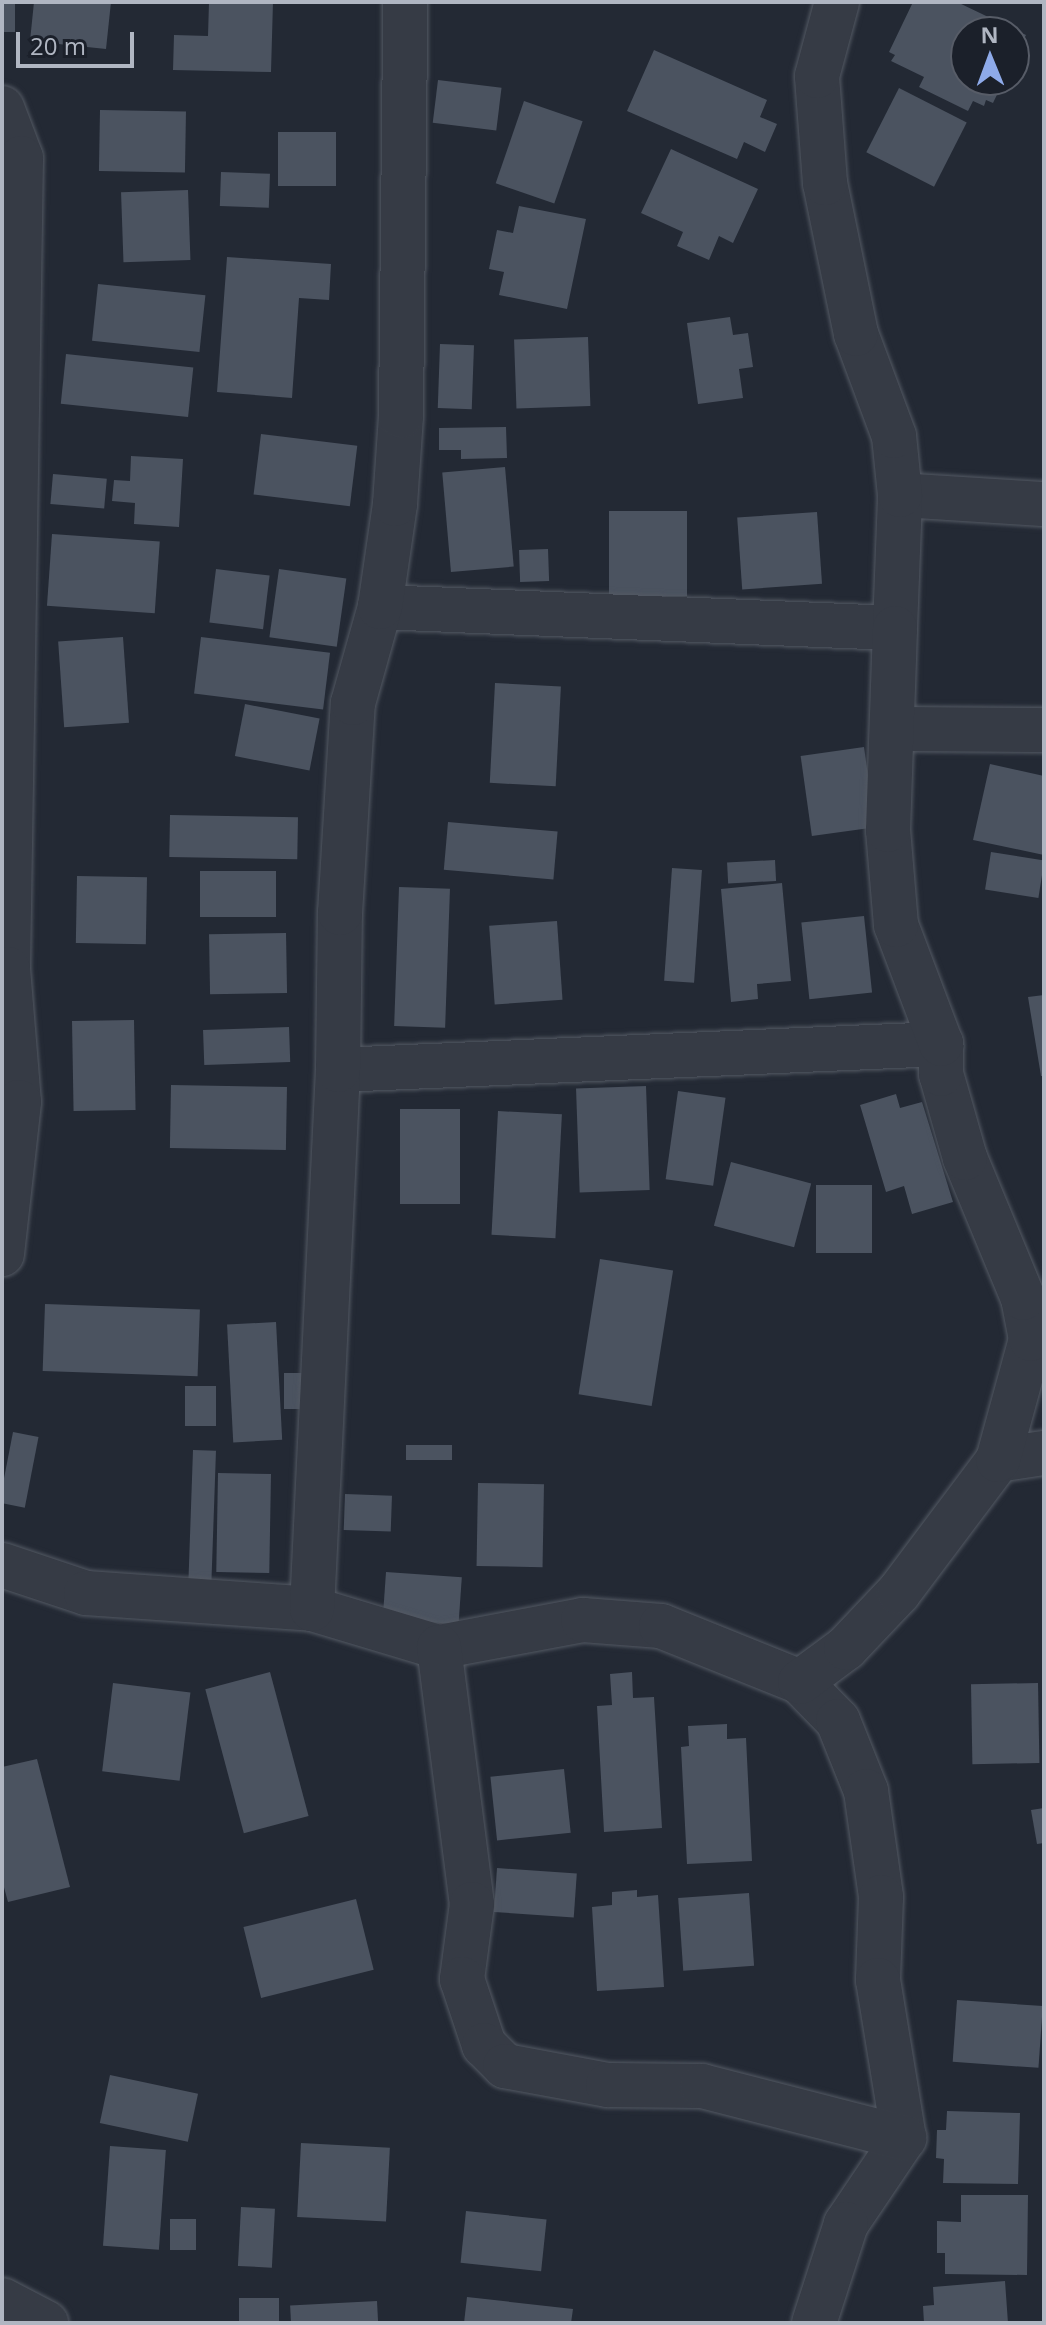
<!DOCTYPE html>
<style>
body{margin:0}
#map{position:relative;width:1046px;height:2325px;overflow:hidden;background:#232934;font-family:"Open Sans",sans-serif}
div>[style]{position:absolute}
.building>*{inset:0;background:#4b5360;transform-origin:0 0}
.roads{filter:drop-shadow(0 0 2px #535963) drop-shadow(0 0 2px #535963)}
.minor>*{height:44px;margin:-22px;padding:0 22px;transform-origin:22px;border-radius:22px;background:#363b45}
span{translate:-50% -50%;white-space:nowrap;text-align:center;line-height:1.15;-webkit-text-stroke:6px #1b202a;paint-order:stroke}
.frame{position:absolute;inset:0;border:4px solid #b0b6c2;pointer-events:none}
.north{position:absolute;left:950px;top:16px;width:80px;height:80px;box-sizing:border-box;background:#1b202a;border:2px solid #575c67;border-radius:50%;rotate:359deg;font-size:22px;font-weight:700;line-height:32px;text-align:center;color:#b0b6c2}
.north::after{content:'';display:block;margin:auto;width:28px;height:36px;background:#8eaae9;clip-path:polygon(50% 0,100% 100%,50% 72%,0 100%)}
.scale{position:absolute;left:16px;top:32px;width:118px;height:36px;box-sizing:border-box;border:4px solid #b0b6c2;border-top:0;padding-left:10px;font-size:24px;line-height:28px;white-space:nowrap;color:#b0b6c2;-webkit-text-stroke:6px #1b202a;paint-order:stroke}
</style>
<div id="map">
<div class="building">
<i style="left:2px;top:2px;width:13px;height:30px"></i>
<i style="clip-path:polygon(34px 2px,111px 2px,106px 49px,30px 41px)"></i>
<i style="clip-path:polygon(209px 2px,273px 2px,271px 72px,173px 70px,174px 35px,208px 36px)"></i>
<i style="clip-path:polygon(913px 2px,957px 2px,1026px 35px,1014px 60px,1014px 32px,966px 32px,966px 80px,1004px 80px,993px 103px,986px 100px,984px 106px,973px 101px,968px 111px,919px 87px,924px 77px,891px 61px,895px 55px,889px 52px)"></i>
<i style="clip-path:polygon(654px 50px,767px 100px,760px 117px,777px 124px,765px 152px,744px 142px,737px 159px,627px 111px)"></i>
<i style="left:438px;top:80px;width:64px;height:43px;rotate:7deg"></i>
<i style="left:899px;top:88px;width:76px;height:72px;rotate:27deg"></i>
<i style="left:524px;top:101px;width:62px;height:87px;rotate:19deg"></i>
<i style="left:100px;top:110px;width:86px;height:61px;rotate:1deg"></i>
<i style="left:278px;top:132px;width:58px;height:54px"></i>
<i style="clip-path:polygon(671px 149px,758px 189px,733px 243px,719px 236px,709px 260px,677px 246px,683px 232px,641px 213px)"></i>
<i style="left:221px;top:172px;width:49px;height:34px;rotate:2deg"></i>
<i style="left:188px;top:190px;width:70px;height:67px;rotate:88deg"></i>
<i style="clip-path:polygon(519px 206px,586px 219px,567px 309px,499px 295px,504px 272px,489px 269px,497px 230px,513px 233px)"></i>
<i style="clip-path:polygon(227px 257px,331px 264px,329px 300px,299px 298px,292px 398px,217px 392px)"></i>
<i style="left:98px;top:284px;width:108px;height:57px;rotate:6deg"></i>
<i style="clip-path:polygon(730px 317px,733px 335px,748px 333px,753px 367px,739px 369px,743px 398px,698px 404px,687px 323px)"></i>
<i style="left:588px;top:337px;width:69px;height:74px;rotate:88deg"></i>
<i style="left:440px;top:344px;width:34px;height:64px;rotate:2deg"></i>
<i style="left:66px;top:354px;width:128px;height:50px;rotate:6deg"></i>
<i style="clip-path:polygon(506px 427px,507px 458px,461px 459px,461px 450px,439px 450px,439px 428px)"></i>
<i style="left:261px;top:434px;width:97px;height:61px;rotate:7deg"></i>
<i style="clip-path:polygon(131px 456px,183px 459px,179px 527px,134px 524px,135px 503px,112px 501px,114px 480px,130px 481px)"></i>
<i style="left:505px;top:467px;width:100px;height:63px;rotate:85deg"></i>
<i style="left:53px;top:474px;width:54px;height:30px;rotate:5deg"></i>
<i style="left:609px;top:511px;width:78px;height:85px"></i>
<i style="left:817px;top:512px;width:72px;height:80px;rotate:86deg"></i>
<i style="left:52px;top:534px;width:108px;height:72px;rotate:4deg"></i>
<i style="left:548px;top:549px;width:32px;height:29px;rotate:88deg"></i>
<i style="left:216px;top:569px;width:54px;height:54px;rotate:7deg"></i>
<i style="left:279px;top:569px;width:68px;height:69px;rotate:8deg"></i>
<i style="left:123px;top:637px;width:86px;height:65px;rotate:86deg"></i>
<i style="left:201px;top:637px;width:130px;height:57px;rotate:7deg"></i>
<i style="left:495px;top:683px;width:66px;height:100px;rotate:3deg"></i>
<i style="left:245px;top:704px;width:76px;height:53px;rotate:11deg"></i>
<i style="left:864px;top:747px;width:81px;height:64px;rotate:82deg"></i>
<i style="clip-path:polygon(990px 764px,1044px 776px,1044px 855px,973px 840px)"></i>
<i style="left:170px;top:815px;width:128px;height:42px;rotate:1deg"></i>
<i style="left:448px;top:822px;width:110px;height:48px;rotate:5deg"></i>
<i style="left:991px;top:852px;width:54px;height:38px;rotate:9deg"></i>
<i style="left:775px;top:860px;width:21px;height:48px;rotate:87deg"></i>
<i style="left:672px;top:868px;width:30px;height:113px;rotate:4deg"></i>
<i style="left:200px;top:871px;width:76px;height:46px"></i>
<i style="left:77px;top:876px;width:70px;height:67px;rotate:1deg"></i>
<i style="clip-path:polygon(782px 883px,791px 981px,757px 984px,758px 999px,731px 1002px,721px 889px)"></i>
<i style="left:399px;top:887px;width:51px;height:139px;rotate:2deg"></i>
<i style="left:864px;top:916px;width:77px;height:63px;rotate:84deg"></i>
<i style="left:557px;top:921px;width:79px;height:68px;rotate:86deg"></i>
<i style="left:286px;top:933px;width:60px;height:77px;rotate:89deg"></i>
<i style="clip-path:polygon(1044px 995px,1044px 1076px,1041px 1076px,1028px 997px)"></i>
<i style="left:134px;top:1020px;width:90px;height:62px;rotate:89deg"></i>
<i style="left:289px;top:1027px;width:35px;height:86px;rotate:88deg"></i>
<i style="left:171px;top:1085px;width:116px;height:63px;rotate:1deg"></i>
<i style="left:646px;top:1086px;width:104px;height:70px;rotate:88deg"></i>
<i style="left:678px;top:1091px;width:48px;height:89px;rotate:8deg"></i>
<i style="clip-path:polygon(896px 1094px,900px 1108px,922px 1102px,953px 1202px,912px 1214px,904px 1186px,886px 1192px,860px 1105px)"></i>
<i style="left:400px;top:1109px;width:60px;height:95px"></i>
<i style="left:498px;top:1111px;width:64px;height:124px;rotate:3deg"></i>
<i style="left:731px;top:1162px;width:83px;height:66px;rotate:15deg"></i>
<i style="left:816px;top:1185px;width:56px;height:68px"></i>
<i style="left:600px;top:1259px;width:74px;height:137px;rotate:9deg"></i>
<i style="left:45px;top:1304px;width:155px;height:67px;rotate:2deg"></i>
<i style="left:276px;top:1322px;width:118px;height:49px;rotate:87deg"></i>
<i style="left:284px;top:1373px;width:23px;height:36px"></i>
<i style="left:185px;top:1386px;width:31px;height:40px"></i>
<i style="left:13px;top:1432px;width:26px;height:72px;rotate:11deg"></i>
<i style="left:452px;top:1445px;width:15px;height:46px;rotate:90deg"></i>
<i style="left:193px;top:1450px;width:23px;height:144px;rotate:2deg"></i>
<i style="left:218px;top:1473px;width:53px;height:99px;rotate:1deg"></i>
<i style="left:478px;top:1483px;width:66px;height:83px;rotate:1deg"></i>
<i style="left:345px;top:1494px;width:47px;height:36px;rotate:2deg"></i>
<i style="left:386px;top:1572px;width:76px;height:47px;rotate:4deg"></i>
<i style="left:270px;top:1672px;width:149px;height:67px;rotate:75deg"></i>
<i style="clip-path:polygon(632px 1672px,633px 1698px,654px 1697px,662px 1828px,604px 1832px,597px 1706px,612px 1705px,610px 1674px)"></i>
<i style="left:113px;top:1683px;width:78px;height:89px;rotate:7deg"></i>
<i style="left:1038px;top:1683px;width:80px;height:67px;rotate:89deg"></i>
<i style="clip-path:polygon(727px 1724px,727px 1739px,746px 1738px,752px 1861px,687px 1864px,681px 1747px,689px 1746px,688px 1726px)"></i>
<i style="clip-path:polygon(37px 1759px,70px 1887px,8px 1902px,2px 1880px,2px 1767px)"></i>
<i style="left:564px;top:1769px;width:64px;height:74px;rotate:84deg"></i>
<i style="clip-path:polygon(1044px 1808px,1044px 1843px,1037px 1844px,1031px 1810px)"></i>
<i style="left:497px;top:1868px;width:80px;height:44px;rotate:4deg"></i>
<i style="clip-path:polygon(637px 1890px,637px 1897px,658px 1895px,664px 1987px,597px 1991px,592px 1907px,612px 1905px,612px 1892px)"></i>
<i style="left:749px;top:1893px;width:73px;height:71px;rotate:86deg"></i>
<i style="left:356px;top:1899px;width:73px;height:116px;rotate:76deg"></i>
<i style="left:957px;top:2000px;width:86px;height:62px;rotate:4deg"></i>
<i style="left:110px;top:2075px;width:90px;height:49px;rotate:12deg"></i>
<i style="clip-path:polygon(947px 2111px,1020px 2113px,1018px 2184px,943px 2183px,944px 2159px,936px 2158px,937px 2130px,946px 2130px)"></i>
<i style="left:301px;top:2143px;width:89px;height:74px;rotate:3deg"></i>
<i style="left:110px;top:2146px;width:56px;height:100px;rotate:4deg"></i>
<i style="clip-path:polygon(961px 2195px,1028px 2195px,1027px 2275px,945px 2274px,945px 2253px,937px 2253px,937px 2221px,961px 2222px)"></i>
<i style="left:241px;top:2207px;width:34px;height:59px;rotate:3deg"></i>
<i style="left:466px;top:2211px;width:81px;height:52px;rotate:6deg"></i>
<i style="left:170px;top:2219px;width:26px;height:31px"></i>
<i style="clip-path:polygon(1005px 2281px,1008px 2323px,924px 2323px,923px 2306px,934px 2305px,933px 2287px)"></i>
<i style="clip-path:polygon(467px 2297px,573px 2309px,571px 2323px,464px 2323px)"></i>
<i style="left:279px;top:2298px;width:25px;height:40px;rotate:90deg"></i>
<i style="left:377px;top:2301px;width:22px;height:87px;rotate:87deg"></i>
</div>
<div class="roads">
<div class="minor">
<i style="left:2px;top:108px;width:53px;rotate:69.2deg"></i>
<i style="left:21px;top:158px;width:811px;rotate:90.92deg"></i>
<i style="left:8px;top:969px;width:133px;rotate:85.3deg"></i>
<i style="left:19px;top:1102px;width:153px;rotate:96.4deg"></i>
<i style="left:900px;top:495px;width:144px;rotate:3.6deg"></i>
<i style="left:380px;top:607px;width:515px;rotate:2.34deg"></i>
<i style="left:895px;top:628px;width:133px;rotate:-87.8deg"></i>
<i style="left:900px;top:495px;width:59px;rotate:-95.8deg"></i>
<i style="left:894px;top:436px;width:109px;rotate:-110.4deg"></i>
<i style="left:856px;top:334px;width:154px;rotate:-101.6deg"></i>
<i style="left:825px;top:183px;width:107px;rotate:-94.3deg"></i>
<i style="left:817px;top:76px;width:77px;rotate:-74.9deg"></i>
<i style="left:894px;top:729px;width:150px;rotate:0.4deg"></i>
<i style="left:338px;top:1070px;width:604px;rotate:-2.47deg"></i>
<i style="left:998px;top:1460px;width:47px;rotate:-8.7deg"></i>
<i style="left:2px;top:1565px;width:89px;rotate:18.4deg"></i>
<i style="left:86px;top:1593px;width:227px;rotate:4deg"></i>
<i style="left:312px;top:1609px;width:133px;rotate:16.7deg"></i>
<i style="left:439px;top:1647px;width:147px;rotate:-10.6deg"></i>
<i style="left:583px;top:1620px;width:78px;rotate:4.4deg"></i>
<i style="left:661px;top:1626px;width:150px;rotate:21.9deg"></i>
<i style="left:800px;top:1682px;width:54px;rotate:45.7deg"></i>
<i style="left:838px;top:1721px;width:75px;rotate:68.2deg"></i>
<i style="left:866px;top:1791px;width:107px;rotate:81.9deg"></i>
<i style="left:881px;top:1897px;width:83px;rotate:92.1deg"></i>
<i style="left:878px;top:1980px;width:160px;rotate:80.7deg"></i>
<i style="left:904px;top:2138px;width:104px;rotate:124deg"></i>
<i style="left:846px;top:2224px;width:104px;rotate:107.9deg"></i>
<i style="left:312px;top:1609px;width:540px;rotate:-87.24deg"></i>
<i style="left:338px;top:1070px;width:157px;rotate:-89.3deg"></i>
<i style="left:340px;top:913px;width:210px;rotate:-86.5deg"></i>
<i style="left:353px;top:703px;width:100px;rotate:-74.3deg"></i>
<i style="left:380px;top:607px;width:104px;rotate:-81.7deg"></i>
<i style="left:395px;top:504px;width:88px;rotate:-86.1deg"></i>
<i style="left:401px;top:416px;width:414px;rotate:-89.4deg"></i>
<i style="left:439px;top:1647px;width:259px;rotate:82.7deg"></i>
<i style="left:472px;top:1904px;width:76px;rotate:97.6deg"></i>
<i style="left:462px;top:1979px;width:70px;rotate:71.6deg"></i>
<i style="left:484px;top:2045px;width:30px;rotate:45deg"></i>
<i style="left:505px;top:2066px;width:105px;rotate:10.5deg"></i>
<i style="left:608px;top:2085px;width:94px;rotate:0.6deg"></i>
<i style="left:702px;top:2086px;width:209px;rotate:14.4deg"></i>
<i style="left:800px;top:1682px;width:57px;rotate:-36.5deg"></i>
<i style="left:846px;top:1648px;width:77px;rotate:-46.6deg"></i>
<i style="left:899px;top:1592px;width:165px;rotate:-53.1deg"></i>
<i style="left:998px;top:1460px;width:125px;rotate:-74.7deg"></i>
<i style="left:1031px;top:1339px;width:42px;rotate:-101deg"></i>
<i style="left:1023px;top:1298px;width:152px;rotate:-112.5deg"></i>
<i style="left:965px;top:1158px;width:87px;rotate:-105.9deg"></i>
<i style="left:941px;top:1074px;width:30px;rotate:-90deg"></i>
<i style="left:941px;top:1044px;width:127px;rotate:-110.7deg"></i>
<i style="left:896px;top:925px;width:95px;rotate:-94.8deg"></i>
<i style="left:888px;top:830px;width:202px;rotate:-88deg"></i>
<i style="left:2px;top:2300px;width:50px;rotate:27.6deg"></i>
</div>
</div>
<div class="frame"></div>
<div class="north">N</div>
<div class="scale">20 m</div>
</div>
